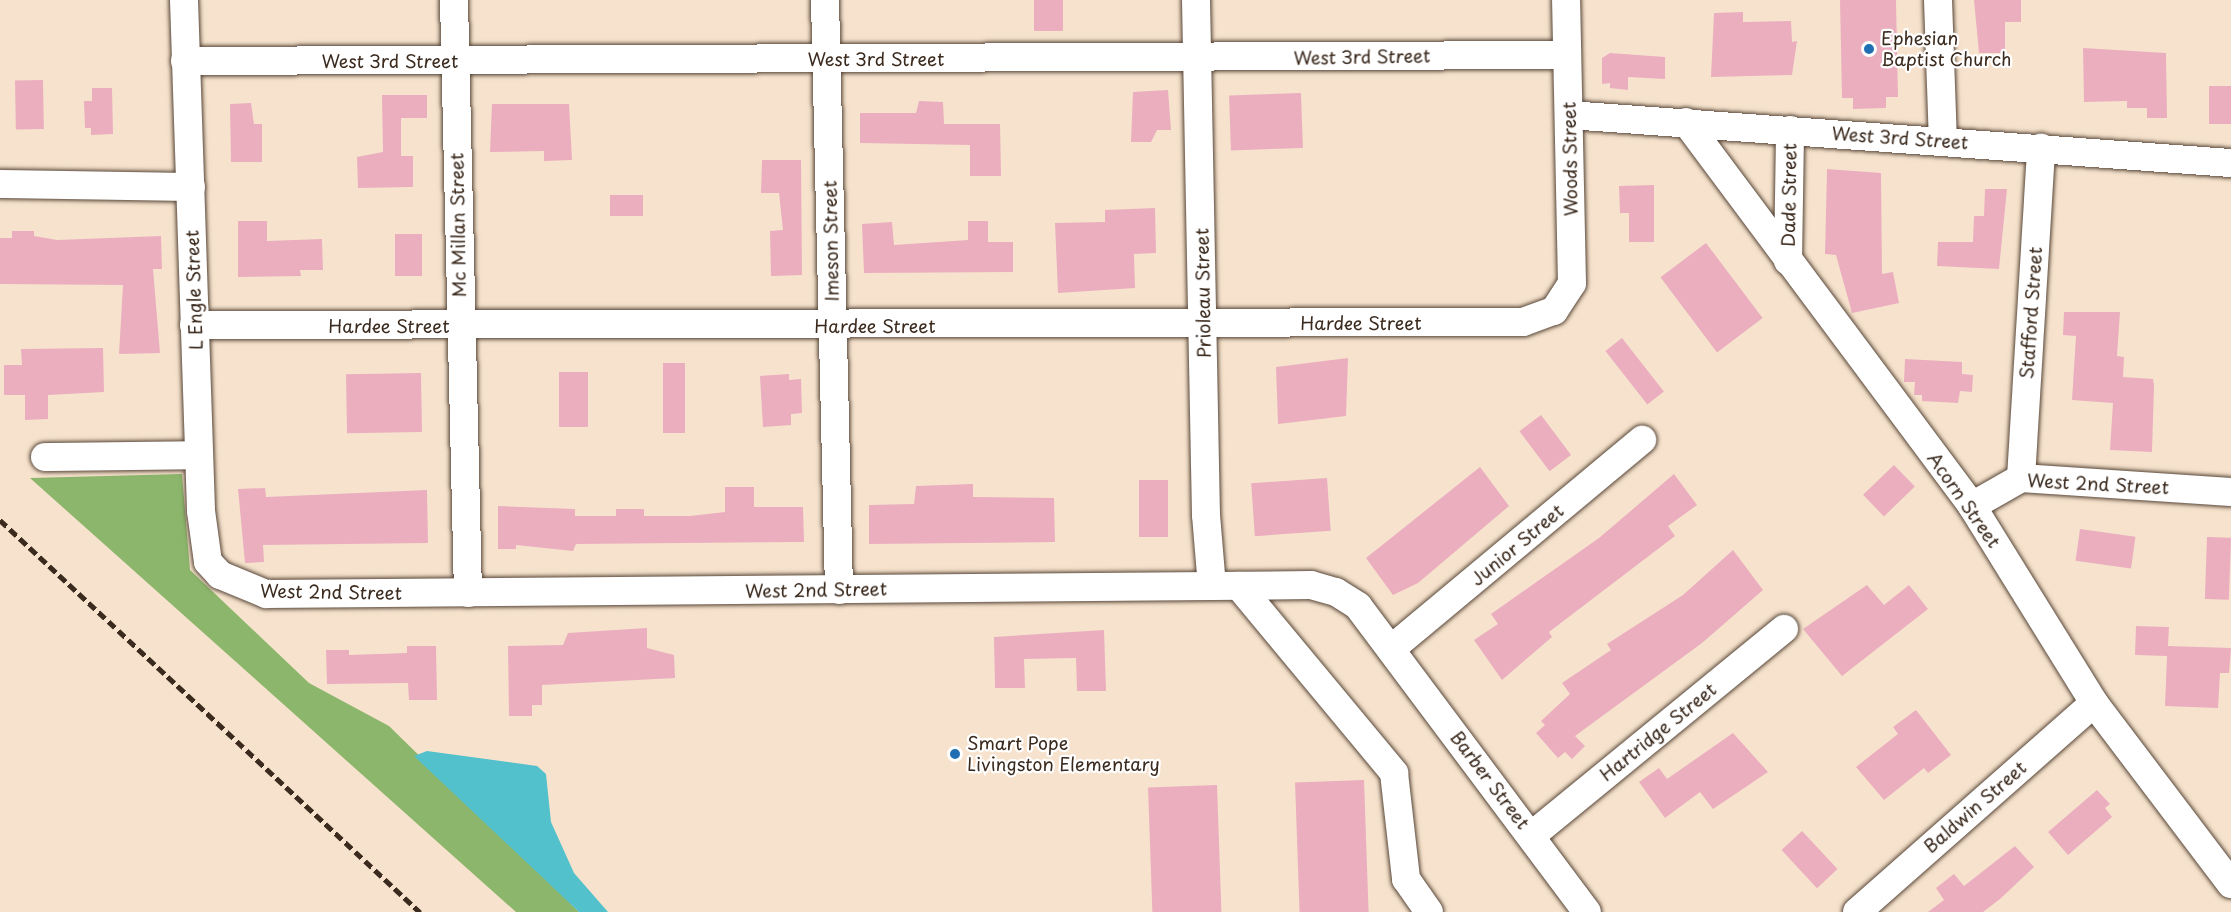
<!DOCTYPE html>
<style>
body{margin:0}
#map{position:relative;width:2231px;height:912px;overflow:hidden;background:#f7e3cd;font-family:"Playpen Sans",sans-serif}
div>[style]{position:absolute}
.forest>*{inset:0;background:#8cb66c}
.water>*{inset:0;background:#53c1cb}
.building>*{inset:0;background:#eaaebf;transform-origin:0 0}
.roads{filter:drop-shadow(0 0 2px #574638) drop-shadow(0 0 2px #574638)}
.minor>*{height:28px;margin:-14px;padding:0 14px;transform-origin:14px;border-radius:14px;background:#fff}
.rail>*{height:4.5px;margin-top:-2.25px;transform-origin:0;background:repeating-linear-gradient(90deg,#3b2a1e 0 9px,transparent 0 13.5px)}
.dots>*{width:16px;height:16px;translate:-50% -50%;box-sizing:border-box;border:3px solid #fff;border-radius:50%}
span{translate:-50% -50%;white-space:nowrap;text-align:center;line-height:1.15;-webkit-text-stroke:4.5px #fff;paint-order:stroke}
.poi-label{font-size:18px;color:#3b2a1e}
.left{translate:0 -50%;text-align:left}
.street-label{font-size:18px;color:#3b2a1e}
</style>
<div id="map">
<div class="forest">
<i style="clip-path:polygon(182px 474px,190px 570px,309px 683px,389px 726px,579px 912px,516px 912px,30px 478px)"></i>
</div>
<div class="water">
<i style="clip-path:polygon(427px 751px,537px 766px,546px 774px,551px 822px,574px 873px,608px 912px,579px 912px,414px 756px)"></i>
</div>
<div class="building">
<i style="left:1034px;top:0;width:29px;height:31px"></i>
<i style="clip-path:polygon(1840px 0,1896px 0,1898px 97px,1886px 97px,1886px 108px,1853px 109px,1853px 98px,1842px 98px)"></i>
<i style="clip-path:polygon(1974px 0,2021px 0,2021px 22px,2005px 22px,2005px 53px,1979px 53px)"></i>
<i style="clip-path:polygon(1743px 12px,1743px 22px,1791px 21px,1792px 42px,1797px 41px,1792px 75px,1711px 77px,1714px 13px)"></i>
<i style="clip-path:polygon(2083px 48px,2166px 53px,2167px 118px,2147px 118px,2147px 108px,2127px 108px,2127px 101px,2084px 102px)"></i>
<i style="clip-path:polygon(1610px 53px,1665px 57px,1665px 79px,1628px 77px,1628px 90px,1610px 88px,1610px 83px,1602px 84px,1602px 58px)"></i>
<i style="left:43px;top:80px;width:49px;height:28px;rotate:89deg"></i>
<i style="left:2209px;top:86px;width:22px;height:38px"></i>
<i style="clip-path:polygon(92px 88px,112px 88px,113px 134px,91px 135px,91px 128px,85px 128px,84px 101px,92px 101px)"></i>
<i style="clip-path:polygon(1168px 90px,1171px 130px,1157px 130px,1151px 142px,1131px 142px,1133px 92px)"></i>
<i style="left:1301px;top:93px;width:55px;height:72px;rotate:88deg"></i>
<i style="clip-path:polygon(382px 95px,427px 95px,427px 118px,401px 118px,401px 156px,413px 156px,413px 187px,358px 188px,357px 157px,383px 152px)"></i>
<i style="clip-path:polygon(919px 101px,943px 102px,944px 124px,1000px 124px,1001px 176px,970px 176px,970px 145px,860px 143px,860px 113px,916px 113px)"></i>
<i style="clip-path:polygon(251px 103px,254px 124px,262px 124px,262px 162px,231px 162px,230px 104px)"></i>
<i style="clip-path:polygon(492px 104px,569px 104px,572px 160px,544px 161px,544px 151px,490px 152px)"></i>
<i style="clip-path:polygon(762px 160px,801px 160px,802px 275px,771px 276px,770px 231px,783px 230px,779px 193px,761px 193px)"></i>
<i style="clip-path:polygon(1827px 169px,1881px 173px,1882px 274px,1893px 272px,1899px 303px,1852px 313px,1836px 255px,1825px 254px)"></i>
<i style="clip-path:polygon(1654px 185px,1654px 242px,1629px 242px,1629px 213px,1620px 213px,1619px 186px)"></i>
<i style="clip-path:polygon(1985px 189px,2007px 189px,1999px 269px,1937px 266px,1938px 242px,1973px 242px,1974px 216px,1984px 216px)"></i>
<i style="left:643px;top:195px;width:21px;height:33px;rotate:90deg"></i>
<i style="clip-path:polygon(1155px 208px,1156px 253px,1134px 254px,1135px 288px,1058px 293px,1055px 223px,1105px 222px,1105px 210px)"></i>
<i style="clip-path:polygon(238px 221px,267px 221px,267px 241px,322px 239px,323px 270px,300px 270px,301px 276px,238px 277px)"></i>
<i style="clip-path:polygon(968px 221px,988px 221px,988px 242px,1013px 242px,1013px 272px,864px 273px,862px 224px,892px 222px,894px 245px,968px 240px)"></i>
<i style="clip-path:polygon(12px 231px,34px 231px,34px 236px,57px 240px,161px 236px,162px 269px,153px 269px,160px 353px,119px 354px,123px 285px,0 284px,0 238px,12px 238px)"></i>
<i style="left:395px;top:234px;width:27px;height:42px"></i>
<i style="left:1706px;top:243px;width:94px;height:57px;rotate:53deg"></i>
<i style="clip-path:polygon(2064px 312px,2120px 312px,2117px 356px,2124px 357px,2123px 377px,2153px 379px,2154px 385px,2152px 452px,2110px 450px,2113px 403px,2072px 400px,2076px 336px,2063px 335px)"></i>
<i style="left:1622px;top:338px;width:68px;height:21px;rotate:52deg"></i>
<i style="clip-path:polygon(103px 348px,104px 392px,48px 395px,48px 419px,25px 420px,25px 395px,4px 395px,4px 365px,22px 365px,21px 349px)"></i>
<i style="clip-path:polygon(1348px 358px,1346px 416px,1278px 424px,1276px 367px)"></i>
<i style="clip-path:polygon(1905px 359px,1962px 362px,1962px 374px,1973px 375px,1972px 392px,1960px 391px,1958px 403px,1922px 401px,1922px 395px,1914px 395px,1915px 382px,1904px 382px)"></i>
<i style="left:663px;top:363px;width:22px;height:70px"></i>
<i style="left:559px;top:372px;width:29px;height:55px"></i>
<i style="left:421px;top:373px;width:59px;height:75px;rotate:89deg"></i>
<i style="clip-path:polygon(789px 374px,789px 380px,801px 379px,802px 413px,791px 414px,791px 425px,763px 427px,760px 376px)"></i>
<i style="left:1541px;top:415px;width:50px;height:27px;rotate:53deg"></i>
<i style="left:1894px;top:465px;width:30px;height:43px;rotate:46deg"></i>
<i style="clip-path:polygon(1480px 467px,1509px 506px,1418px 583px,1393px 595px,1366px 558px)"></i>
<i style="clip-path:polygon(1674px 474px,1697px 505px,1668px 526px,1675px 536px,1549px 632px,1552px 637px,1502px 680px,1474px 640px,1498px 624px,1491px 614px,1599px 538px)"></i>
<i style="left:1327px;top:478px;width:53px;height:76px;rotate:86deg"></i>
<i style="left:1139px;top:480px;width:29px;height:57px"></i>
<i style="clip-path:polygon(973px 484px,973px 497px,1054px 498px,1055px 542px,869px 544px,869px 505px,914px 504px,916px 486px)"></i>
<i style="clip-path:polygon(725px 487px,754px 487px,754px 507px,803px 507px,804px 542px,576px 544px,573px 551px,516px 545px,516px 549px,498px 549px,498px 506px,575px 509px,575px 516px,616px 516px,616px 509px,644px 509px,644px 516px,690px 516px,725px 512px)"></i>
<i style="clip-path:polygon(265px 488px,266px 497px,427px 490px,428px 543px,263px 545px,264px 562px,245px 563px,238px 489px)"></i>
<i style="left:2080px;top:529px;width:56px;height:32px;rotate:8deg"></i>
<i style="left:2207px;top:537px;width:24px;height:62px;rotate:2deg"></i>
<i style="clip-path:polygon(1733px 550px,1763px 590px,1702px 643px,1575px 736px,1585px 746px,1572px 759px,1565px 752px,1558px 758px,1536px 733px,1545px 725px,1541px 721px,1570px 694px,1562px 683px,1611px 650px,1607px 644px,1683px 595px)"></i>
<i style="clip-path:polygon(1867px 585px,1884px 605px,1909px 585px,1928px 609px,1842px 676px,1803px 629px)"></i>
<i style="clip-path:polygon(2136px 626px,2169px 627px,2168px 646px,2231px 648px,2229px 673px,2220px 673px,2218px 708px,2165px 706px,2167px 656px,2135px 655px)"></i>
<i style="clip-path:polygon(647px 628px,647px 648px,674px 655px,675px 678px,542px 685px,542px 705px,532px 705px,532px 716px,509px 716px,508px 646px,563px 645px,568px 633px)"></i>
<i style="clip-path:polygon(1104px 630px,1106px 691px,1077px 691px,1076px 658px,1024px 659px,1025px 688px,995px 688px,994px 637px)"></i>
<i style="clip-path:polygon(407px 646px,436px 646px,437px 700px,409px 700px,408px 683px,327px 684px,326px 650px,349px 650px,349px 655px,407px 653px)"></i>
<i style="clip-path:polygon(1916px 710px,1951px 755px,1928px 773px,1924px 768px,1884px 800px,1856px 767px,1898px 734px,1893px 727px)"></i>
<i style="clip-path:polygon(1733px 733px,1768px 772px,1713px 809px,1700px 792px,1665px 818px,1639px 782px,1659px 768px,1667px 779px)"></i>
<i style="left:1364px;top:780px;width:132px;height:69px;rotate:88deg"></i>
<i style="left:1217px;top:785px;width:127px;height:69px;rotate:88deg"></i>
<i style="clip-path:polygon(2097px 790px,2110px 804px,2105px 808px,2112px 817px,2068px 855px,2048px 832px)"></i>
<i style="left:1802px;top:831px;width:52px;height:28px;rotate:47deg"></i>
<i style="clip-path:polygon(2015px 846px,2034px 867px,2000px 899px,1983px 912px,1928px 912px,1944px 900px,1936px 888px,1954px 874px,1964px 886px)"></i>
</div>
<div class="roads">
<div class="minor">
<i style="left:184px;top:0;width:511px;rotate:88.09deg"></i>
<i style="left:201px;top:511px;width:51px;rotate:82.2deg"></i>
<i style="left:208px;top:562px;width:18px;rotate:47deg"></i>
<i style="left:220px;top:575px;width:50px;rotate:22.4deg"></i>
<i style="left:266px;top:594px;width:1045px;rotate:-0.49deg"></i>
<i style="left:1311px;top:585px;width:26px;rotate:16deg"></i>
<i style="left:1336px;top:592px;width:26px;rotate:32deg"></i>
<i style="left:1358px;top:606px;width:382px;rotate:53.2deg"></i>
<i style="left:454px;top:0;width:593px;rotate:88.65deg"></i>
<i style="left:825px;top:0;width:590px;rotate:88.64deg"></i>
<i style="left:1196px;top:0;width:515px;rotate:88.89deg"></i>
<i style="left:1206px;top:515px;width:71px;rotate:85.2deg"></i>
<i style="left:1938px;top:0;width:140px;rotate:88deg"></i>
<i style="left:185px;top:61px;width:1382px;rotate:-0.25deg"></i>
<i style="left:1569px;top:115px;width:664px;rotate:4.15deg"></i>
<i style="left:1686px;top:122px;width:479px;rotate:53.3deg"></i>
<i style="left:1972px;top:506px;width:232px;rotate:58.2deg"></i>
<i style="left:2094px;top:703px;width:227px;rotate:52.9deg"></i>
<i style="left:0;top:184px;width:191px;rotate:0.9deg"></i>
<i style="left:1788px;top:261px;width:131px;rotate:-89.1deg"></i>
<i style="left:194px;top:325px;width:1329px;rotate:-0.13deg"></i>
<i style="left:1523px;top:322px;width:33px;rotate:-20deg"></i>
<i style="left:1554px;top:311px;width:33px;rotate:-57deg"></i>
<i style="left:1572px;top:283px;width:283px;rotate:-91.2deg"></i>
<i style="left:45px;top:457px;width:154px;rotate:-0.7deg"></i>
<i style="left:2021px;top:478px;width:331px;rotate:-86.5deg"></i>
<i style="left:1972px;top:506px;width:56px;rotate:-29.7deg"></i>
<i style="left:2021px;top:478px;width:210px;rotate:3.8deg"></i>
<i style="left:1239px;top:586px;width:243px;rotate:50.3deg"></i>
<i style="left:1394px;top:773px;width:107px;rotate:83.5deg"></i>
<i style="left:1406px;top:879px;width:40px;rotate:55.1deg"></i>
<i style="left:1391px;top:649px;width:327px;rotate:-39.8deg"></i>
<i style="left:1531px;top:836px;width:327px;rotate:-39.3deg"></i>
<i style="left:1857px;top:912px;width:316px;rotate:-41.4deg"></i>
</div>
</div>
<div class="rail">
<i style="left:0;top:520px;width:575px;rotate:43.03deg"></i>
</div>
<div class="dots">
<i style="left:1869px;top:49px;background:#1f6fb2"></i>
<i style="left:955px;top:754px;background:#1f6fb2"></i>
</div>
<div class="poi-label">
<span class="left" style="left:1881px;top:49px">Ephesian<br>Baptist Church</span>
<span class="left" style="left:967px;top:754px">Smart Pope<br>Livingston Elementary</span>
</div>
<div class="street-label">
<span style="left:1362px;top:57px;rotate:-1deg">West 3rd Street</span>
<span style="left:876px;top:59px">West 3rd Street</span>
<span style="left:390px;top:61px">West 3rd Street</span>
<span style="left:1900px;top:138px;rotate:4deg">West 3rd Street</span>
<span style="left:1570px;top:159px;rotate:-91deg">Woods Street</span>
<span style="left:1789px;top:195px;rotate:-89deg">Dade Street</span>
<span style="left:458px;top:225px;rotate:-91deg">Mc Millan Street</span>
<span style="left:831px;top:241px;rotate:-91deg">Imeson Street</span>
<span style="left:194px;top:290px;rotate:-92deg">L Engle Street</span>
<span style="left:1203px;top:293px;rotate:-91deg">Prioleau Street</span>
<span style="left:2031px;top:313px;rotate:-86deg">Stafford Street</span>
<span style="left:1361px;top:323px">Hardee Street</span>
<span style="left:389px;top:326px">Hardee Street</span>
<span style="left:875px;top:326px">Hardee Street</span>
<span style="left:2098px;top:484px;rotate:3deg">West 2nd Street</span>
<span style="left:1964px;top:500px;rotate:55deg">Acorn Street</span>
<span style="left:1517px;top:545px;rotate:-40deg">Junior Street</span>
<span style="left:816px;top:590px;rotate:-1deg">West 2nd Street</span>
<span style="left:331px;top:592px;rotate:1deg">West 2nd Street</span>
<span style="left:1658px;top:732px;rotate:-39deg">Hartridge Street</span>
<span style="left:1490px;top:780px;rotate:53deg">Barber Street</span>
<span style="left:1975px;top:807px;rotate:-41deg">Baldwin Street</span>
</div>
</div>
